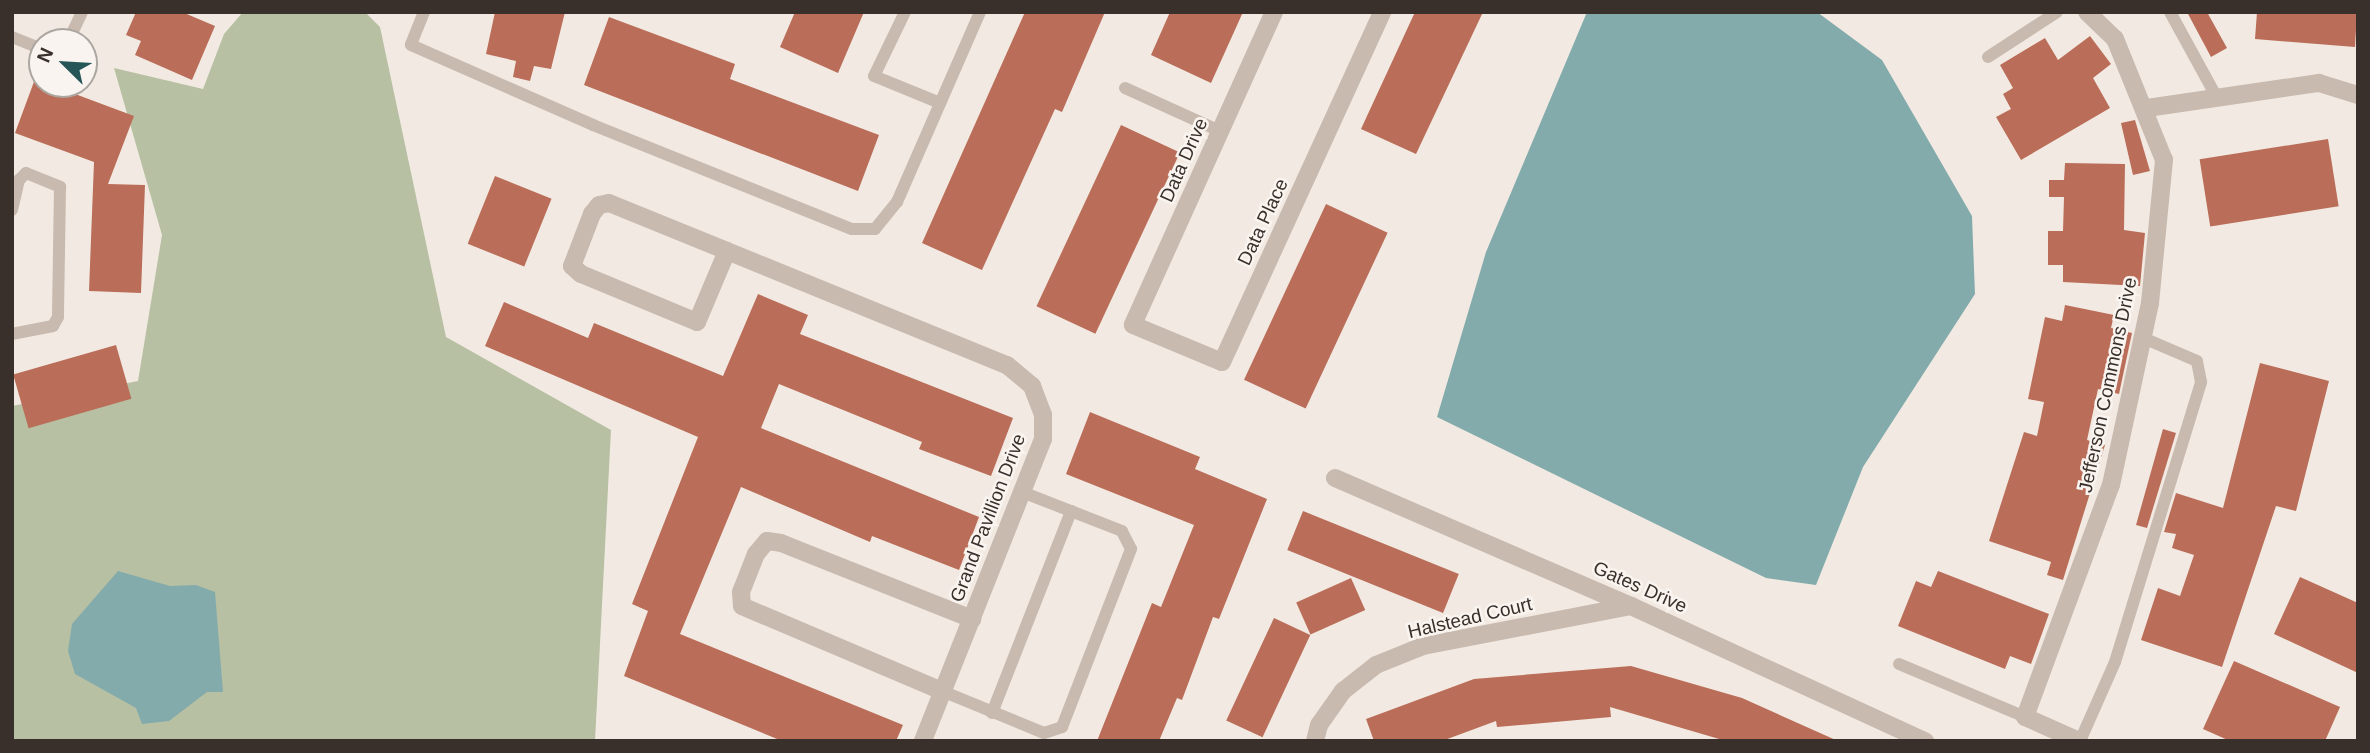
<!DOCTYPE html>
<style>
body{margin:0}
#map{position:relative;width:2370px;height:753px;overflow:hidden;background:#f2eae2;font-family:Helvetica,sans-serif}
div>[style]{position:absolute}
.green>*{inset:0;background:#b7c0a3}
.water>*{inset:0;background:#84abac}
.building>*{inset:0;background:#ba6d58;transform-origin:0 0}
.lane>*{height:12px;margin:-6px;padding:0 6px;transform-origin:6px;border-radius:6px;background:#c9baaf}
.street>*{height:18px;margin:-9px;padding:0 9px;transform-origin:9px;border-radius:9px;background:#c9baaf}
span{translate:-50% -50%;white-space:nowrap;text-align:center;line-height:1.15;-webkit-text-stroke:5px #f9f4ef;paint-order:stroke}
.street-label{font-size:19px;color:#39302c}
.frame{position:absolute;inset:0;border:14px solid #39302c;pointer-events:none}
.north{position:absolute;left:28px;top:28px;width:70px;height:70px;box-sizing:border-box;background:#f9f4ef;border:2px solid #aca6a1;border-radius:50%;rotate:294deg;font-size:19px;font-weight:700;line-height:28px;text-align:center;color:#39302c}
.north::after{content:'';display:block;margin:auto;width:24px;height:32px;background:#255556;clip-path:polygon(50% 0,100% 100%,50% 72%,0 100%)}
</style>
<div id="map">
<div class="green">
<i style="clip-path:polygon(243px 12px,365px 12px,380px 27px,446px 337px,611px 430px,595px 741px,12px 741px,12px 406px,138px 381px,162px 235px,114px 68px,203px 89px,224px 34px)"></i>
</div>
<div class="water">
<i style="clip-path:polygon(1587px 12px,1817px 12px,1882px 60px,1972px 216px,1975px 294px,1863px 467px,1816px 585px,1766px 578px,1437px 417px,1486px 252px)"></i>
<i style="clip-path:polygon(118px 571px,170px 586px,196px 585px,215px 592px,223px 692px,207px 692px,169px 721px,142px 724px,136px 708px,75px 674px,68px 651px,72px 624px)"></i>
</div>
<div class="building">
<i style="clip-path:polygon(136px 12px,182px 12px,215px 26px,192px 80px,135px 55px,141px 41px,126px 35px)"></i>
<i style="clip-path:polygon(495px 12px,565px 12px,551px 69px,534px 66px,530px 81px,513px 77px,516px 61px,486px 54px)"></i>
<i style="clip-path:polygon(795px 12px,864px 12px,838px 73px,780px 47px)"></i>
<i style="clip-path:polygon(1025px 12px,1105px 12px,1062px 112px,1055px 109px,982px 270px,922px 243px)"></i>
<i style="clip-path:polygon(1170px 12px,1243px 12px,1211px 83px,1151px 55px)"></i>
<i style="clip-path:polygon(1415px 12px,1483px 12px,1416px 154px,1361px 129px)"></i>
<i style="clip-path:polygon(2187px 12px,2207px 12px,2227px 48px,2211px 57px)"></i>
<i style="clip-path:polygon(2257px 12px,2357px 12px,2355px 47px,2255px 39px)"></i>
<i style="clip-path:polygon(609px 17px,735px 64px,730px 79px,879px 135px,858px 191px,584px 85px)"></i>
<i style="clip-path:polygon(2090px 36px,2111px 64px,2093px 78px,2110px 108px,2021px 160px,1996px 117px,2011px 109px,2003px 94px,2013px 88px,2000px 65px,2045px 38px,2058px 60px)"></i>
<i style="clip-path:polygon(35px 79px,134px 116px,108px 184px,145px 185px,141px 293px,89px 291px,94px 162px,15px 133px)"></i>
<i style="clip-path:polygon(2135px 120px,2150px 171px,2133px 175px,2121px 123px)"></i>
<i style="left:1121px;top:125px;width:65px;height:200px;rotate:25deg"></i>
<i style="left:2328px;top:139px;width:68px;height:130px;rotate:81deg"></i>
<i style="clip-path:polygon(2065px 163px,2125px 164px,2124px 230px,2145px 233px,2140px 286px,2063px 282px,2063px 265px,2048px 265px,2048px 231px,2063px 231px,2064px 197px,2049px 197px,2049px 180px,2064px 180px)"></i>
<i style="left:495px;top:176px;width:61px;height:73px;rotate:22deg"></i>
<i style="left:1326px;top:204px;width:68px;height:194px;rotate:25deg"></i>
<i style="clip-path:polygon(758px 294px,808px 315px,800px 334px,1013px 418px,991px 476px,919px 449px,922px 442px,779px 384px,761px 428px,979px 517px,959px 570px,872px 536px,870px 542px,741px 487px,680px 634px,903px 725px,896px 741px,782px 741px,624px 676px,648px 611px,632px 604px,698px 437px,485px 346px,504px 302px,588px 338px,594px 323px,723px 376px)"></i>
<i style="clip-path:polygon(2065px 305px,2114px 315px,2111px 328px,2132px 333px,2119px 394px,2098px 389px,2087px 440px,2105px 445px,2063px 580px,2047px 575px,2051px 562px,1989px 541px,2024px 432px,2037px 436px,2044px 402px,2028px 399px,2045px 317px,2062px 321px)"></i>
<i style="left:116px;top:345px;width:56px;height:107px;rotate:74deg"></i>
<i style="clip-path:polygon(2260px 363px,2329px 381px,2296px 511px,2276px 506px,2222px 667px,2141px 640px,2158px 588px,2180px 596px,2194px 555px,2172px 548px,2176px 534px,2164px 532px,2176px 493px,2223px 508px)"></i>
<i style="clip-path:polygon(1090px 412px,1200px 457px,1195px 469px,1267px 499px,1219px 619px,1213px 617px,1182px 700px,1177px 698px,1159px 741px,1097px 741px,1152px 603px,1161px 607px,1194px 525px,1066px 474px)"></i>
<i style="clip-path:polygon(2163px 429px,2176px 433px,2147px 528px,2136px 525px)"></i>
<i style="left:1303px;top:511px;width:168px;height:42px;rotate:22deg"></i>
<i style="clip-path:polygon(1938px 571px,2049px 614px,2031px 664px,2010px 656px,2005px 669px,1898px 626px,1916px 581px,1931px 587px)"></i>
<i style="clip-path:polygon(2300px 577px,2358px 603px,2358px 673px,2274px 634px)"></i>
<i style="left:1351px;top:578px;width:35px;height:60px;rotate:66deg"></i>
<i style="left:1274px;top:618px;width:40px;height:113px;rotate:25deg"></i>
<i style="clip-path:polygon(2234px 661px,2340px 707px,2325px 741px,2230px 741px,2203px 729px)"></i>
<i style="clip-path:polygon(1631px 666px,1742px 698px,1838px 741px,1726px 741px,1610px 707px,1611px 717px,1497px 727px,1496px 721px,1442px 741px,1374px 741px,1366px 719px,1474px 679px)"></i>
</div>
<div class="lane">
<i style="left:424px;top:12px;width:35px;rotate:112deg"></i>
<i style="left:411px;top:45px;width:199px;rotate:23.7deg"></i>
<i style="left:593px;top:125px;width:279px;rotate:21.9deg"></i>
<i style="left:852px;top:229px;width:23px"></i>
<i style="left:875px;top:229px;width:35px;rotate:-51deg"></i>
<i style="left:897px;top:202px;width:207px;rotate:-66.4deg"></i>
<i style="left:905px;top:12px;width:71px;rotate:115.8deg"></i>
<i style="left:874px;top:76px;width:71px;rotate:22.2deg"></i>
<i style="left:2170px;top:12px;width:98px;rotate:61.3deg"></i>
<i style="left:12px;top:37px;width:32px;rotate:22deg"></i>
<i style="left:68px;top:42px;width:33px;rotate:-65deg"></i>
<i style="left:1988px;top:57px;width:82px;rotate:-33.1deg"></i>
<i style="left:1125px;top:88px;width:104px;rotate:24.4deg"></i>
<i style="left:12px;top:210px;width:31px;rotate:-77deg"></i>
<i style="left:19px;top:180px;width:10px;rotate:-45deg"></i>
<i style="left:26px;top:173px;width:37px;rotate:22deg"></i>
<i style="left:60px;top:187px;width:130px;rotate:90.9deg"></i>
<i style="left:58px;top:317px;width:10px;rotate:119deg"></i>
<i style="left:53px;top:326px;width:42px;rotate:169deg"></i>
<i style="left:1899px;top:664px;width:137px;rotate:22.8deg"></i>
<i style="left:942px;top:691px;width:110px;rotate:22.4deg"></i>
<i style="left:1044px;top:733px;width:19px;rotate:-18deg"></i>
<i style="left:1062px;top:727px;width:191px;rotate:-68.8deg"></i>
<i style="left:1131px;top:549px;width:20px;rotate:-117deg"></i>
<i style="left:1122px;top:531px;width:107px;rotate:-158.7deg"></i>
<i style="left:992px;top:713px;width:217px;rotate:-68.6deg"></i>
<i style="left:2080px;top:741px;width:86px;rotate:-66.1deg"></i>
<i style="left:2115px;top:662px;width:293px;rotate:-72.9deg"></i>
<i style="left:2201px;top:382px;width:21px;rotate:-101deg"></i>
<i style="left:2197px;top:361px;width:59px;rotate:-156.9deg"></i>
</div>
<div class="street">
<i style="left:1274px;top:12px;width:343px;rotate:114.3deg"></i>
<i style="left:1133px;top:325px;width:96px;rotate:22.6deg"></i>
<i style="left:1222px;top:362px;width:385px;rotate:-65.4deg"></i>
<i style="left:2147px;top:108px;width:174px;rotate:-8.3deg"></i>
<i style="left:2319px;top:83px;width:41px;rotate:17.1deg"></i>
<i style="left:727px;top:251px;width:77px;rotate:112.9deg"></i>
<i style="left:697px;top:322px;width:126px;rotate:-157.5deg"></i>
<i style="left:581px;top:274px;width:12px;rotate:-138deg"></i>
<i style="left:572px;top:266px;width:56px;rotate:-69deg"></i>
<i style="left:592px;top:214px;width:11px;rotate:-52deg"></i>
<i style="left:599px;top:205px;width:10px;rotate:-11deg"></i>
<i style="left:609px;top:203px;width:127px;rotate:22.1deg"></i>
<i style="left:727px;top:251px;width:302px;rotate:22.2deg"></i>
<i style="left:1007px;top:365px;width:33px;rotate:40deg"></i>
<i style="left:1032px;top:386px;width:31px;rotate:69deg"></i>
<i style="left:1043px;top:415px;width:24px;rotate:90deg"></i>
<i style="left:1043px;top:439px;width:325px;rotate:111.7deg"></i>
<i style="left:1335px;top:478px;width:322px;rotate:23.4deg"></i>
<i style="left:1631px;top:606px;width:324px;rotate:24.7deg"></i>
<i style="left:942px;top:691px;width:217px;rotate:-157deg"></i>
<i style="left:742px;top:606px;width:14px;rotate:-94deg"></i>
<i style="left:741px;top:592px;width:41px;rotate:-68.5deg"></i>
<i style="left:756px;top:554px;width:17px;rotate:-50deg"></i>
<i style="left:767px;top:541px;width:14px;rotate:8deg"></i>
<i style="left:781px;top:543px;width:206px;rotate:21.7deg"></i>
<i style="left:1315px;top:741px;width:16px;rotate:-76deg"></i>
<i style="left:1319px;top:725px;width:42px;rotate:-54.8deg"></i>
<i style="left:1343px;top:691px;width:42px;rotate:-38.2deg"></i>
<i style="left:1376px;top:665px;width:51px;rotate:-22deg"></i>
<i style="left:1423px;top:646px;width:212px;rotate:-10.9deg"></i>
<i style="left:2079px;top:741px;width:59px;rotate:-156deg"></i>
<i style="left:2025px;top:717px;width:247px;rotate:-69.7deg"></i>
<i style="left:2111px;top:485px;width:186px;rotate:-77.9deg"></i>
<i style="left:2150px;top:303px;width:144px;rotate:-84.4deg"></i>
<i style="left:2164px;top:160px;width:131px;rotate:-112deg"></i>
<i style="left:2115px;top:39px;width:39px;rotate:-136deg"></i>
</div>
<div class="street-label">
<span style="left:1184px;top:160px;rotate:-66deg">Data Drive</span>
<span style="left:1263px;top:222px;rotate:-65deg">Data Place</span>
<span style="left:2108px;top:385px;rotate:-78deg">Jefferson Commons Drive</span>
<span style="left:988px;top:518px;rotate:-69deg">Grand Pavillion Drive</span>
<span style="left:1640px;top:587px;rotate:24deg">Gates Drive</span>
<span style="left:1470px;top:618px;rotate:-13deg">Halstead Court</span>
</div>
<div class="frame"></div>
<div class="north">N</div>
</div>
